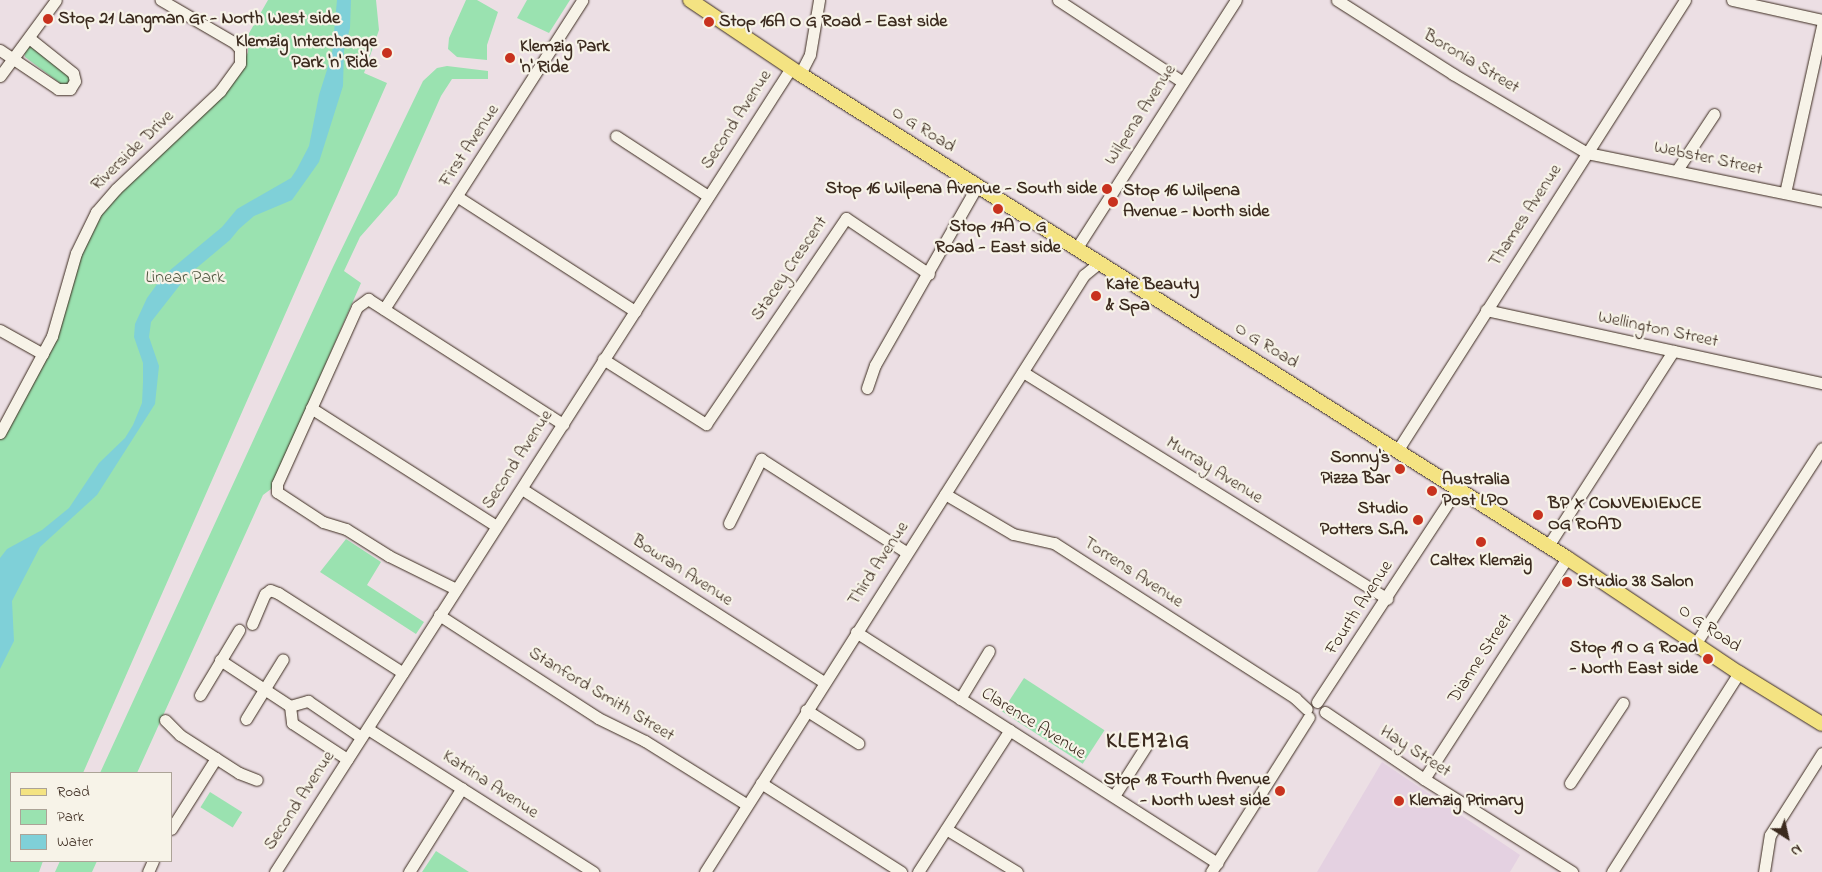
<!DOCTYPE html>
<style>
body{margin:0}
#map{position:relative;width:1822px;height:872px;overflow:hidden;background:#ecdfe4;font-family:"Indie Flower",sans-serif}
div>[style]{position:absolute}
.built>*{inset:0;background:#e4d1e1}
.green>*{inset:0;background:#9ae2b0;transform-origin:0 0}
.water>*{inset:0;background:#7fd0d8}
.roads{filter:drop-shadow(0 0 1px #3b2a1e) drop-shadow(0 0 1px #3b2a1e)}
.minor>*{height:11px;margin:-5.5px;padding:0 5.5px;transform-origin:5.5px;border-radius:5.5px;background:#f7f3e8}
.major>*{height:14px;margin:-7px;padding:0 7px;transform-origin:7px;border-radius:7px;background:#f4e382}
.dots>*{width:14px;height:14px;translate:-50% -50%;box-sizing:border-box;border:2px solid #f7f3e8;border-radius:50%}
span{translate:-50% -50%;white-space:nowrap;text-align:center;line-height:1.15;-webkit-text-stroke:4.5px #f7f3e8;paint-order:stroke}
.poi-label{font-size:18px;color:#3b2a1e;font-weight:700}
.left{translate:0 -50%;text-align:left}
.right{translate:-100% -50%;text-align:right}
.street-label{font-size:18px;color:#3b2a1e}
.park-label{font-size:18px;color:#535842}
.district-label{font-size:22px;color:#3b2a1e;font-weight:700;letter-spacing:1px}
.legend{position:absolute;left:10px;top:772px;width:162px;height:90px;box-sizing:border-box;background:#f7f3e8;border:1px solid #aca397;margin:0;padding:6px 9px;list-style:none;font-size:15px;color:#3b2a1e}
.legend li{display:flex;align-items:center;gap:10px;height:25px}
.legend b{width:25px;border:1px solid #aca397}
.north{position:absolute;left:1762px;top:812px;width:50px;height:50px;-webkit-text-stroke:4px #f7f3e8;paint-order:stroke;rotate:145deg;font-size:14px;font-weight:700;line-height:20px;text-align:center;color:#3b2a1e}
.north::after{content:'';display:block;margin:auto;width:18px;height:22px;background:#3b2a1e;clip-path:polygon(50% 0,100% 100%,50% 72%,0 100%)}
</style>
<div id="map">
<div class="built">
<i style="clip-path:polygon(1382px 762px,1520px 855px,1510px 872px,1317px 872px)"></i>
</div>
<div class="green">
<i style="clip-path:polygon(268px 0,376px 0,379px 30px,364px 73px,387px 83px,83px 773px,11px 773px,11px 861px,43px 861px,39px 872px,0 872px,0 438px,51px 345px,81px 244px,100px 210px,241px 69px,248px 52px,248px 35px)"></i>
<i style="clip-path:polygon(466px 0,477px 0,498px 12px,487px 45px,487px 60px,457px 57px,448px 49px,449px 38px)"></i>
<i style="clip-path:polygon(527px 0,570px 0,549px 33px,517px 18px)"></i>
<i style="clip-path:polygon(30px 46px,71px 74px,68px 85px,61px 84px,25px 57px,24px 50px)"></i>
<i style="clip-path:polygon(447px 66px,488px 71px,488px 79px,452px 79px,441px 96px,397px 195px,360px 237px,344px 271px,361px 283px,271px 489px,263px 495px,137px 773px,100px 773px,333px 267px,423px 81px,437px 68px)"></i>
<i style="clip-path:polygon(346px 539px,381px 562px,367px 585px,424px 622px,416px 634px,320px 572px)"></i>
<i style="left:1024px;top:678px;width:96px;height:40px;rotate:33deg"></i>
<i style="left:210px;top:792px;width:38px;height:18px;rotate:32deg"></i>
<i style="clip-path:polygon(436px 851px,469px 872px,422px 872px)"></i>
<i style="clip-path:polygon(60px 861px,97px 861px,92px 872px,55px 872px)"></i>
</div>
<div class="water">
<i style="clip-path:polygon(337px 0,351px 0,350px 28px,344px 50px,343px 86px,319px 162px,292px 200px,254px 216px,239px 229px,230px 240px,187px 276px,151px 322px,149px 337px,159px 366px,155px 404px,97px 495px,40px 547px,12px 601px,14px 641px,0 669px,0 558px,7px 549px,42px 530px,69px 508px,99px 463px,125px 438px,133px 425px,142px 403px,143px 382px,143px 363px,134px 337px,135px 324px,147px 298px,163px 276px,222px 227px,237px 209px,291px 178px,297px 169px,309px 146px,319px 95px,332px 54px)"></i>
</div>
<div class="roads">
<div class="minor">
<i style="left:1058px;top:0;width:149px;rotate:33.3deg"></i>
<i style="left:1337px;top:0;width:138px;rotate:32.5deg"></i>
<i style="left:1453px;top:74px;width:156px;rotate:30.5deg"></i>
<i style="left:1587px;top:153px;width:240px;rotate:11.5deg"></i>
<i style="left:1732px;top:0;width:92px;rotate:12.5deg"></i>
<i style="left:0;top:50px;width:70px;rotate:33.9deg"></i>
<i style="left:58px;top:89px;width:12px"></i>
<i style="left:70px;top:89px;width:9px;rotate:-58deg"></i>
<i style="left:75px;top:81px;width:8px;rotate:-104deg"></i>
<i style="left:73px;top:73px;width:56px;rotate:-141.5deg"></i>
<i style="left:800px;top:74px;width:22px;rotate:-63deg"></i>
<i style="left:810px;top:54px;width:55px;rotate:-80.5deg"></i>
<i style="left:0;top:76px;width:94px;rotate:-53.6deg"></i>
<i style="left:616px;top:136px;width:110px;rotate:33.1deg"></i>
<i style="left:1677px;top:170px;width:67px;rotate:-56.5deg"></i>
<i style="left:1785px;top:193px;width:171px;rotate:-77.5deg"></i>
<i style="left:458px;top:197px;width:211px;rotate:32.8deg"></i>
<i style="left:1076px;top:249px;width:296px;rotate:-57.3deg"></i>
<i style="left:384px;top:309px;width:367px;rotate:-57.3deg"></i>
<i style="left:1486px;top:310px;width:344px;rotate:12.3deg"></i>
<i style="left:0;top:330px;width:49px;rotate:29.2deg"></i>
<i style="left:603px;top:359px;width:122px;rotate:32.3deg"></i>
<i style="left:706px;top:424px;width:249px;rotate:-55.8deg"></i>
<i style="left:846px;top:218px;width:100px;rotate:34deg"></i>
<i style="left:1023px;top:372px;width:429px;rotate:31.9deg"></i>
<i style="left:867px;top:388px;width:24px;rotate:-71deg"></i>
<i style="left:875px;top:365px;width:206px;rotate:-60.3deg"></i>
<i style="left:311px;top:408px;width:219px;rotate:32.5deg"></i>
<i style="left:0;top:433px;width:110px;rotate:-61.8deg"></i>
<i style="left:52px;top:336px;width:86px;rotate:-73.9deg"></i>
<i style="left:76px;top:253px;width:46px;rotate:-64deg"></i>
<i style="left:96px;top:212px;width:30px;rotate:-49deg"></i>
<i style="left:116px;top:189px;width:143px;rotate:-43.3deg"></i>
<i style="left:220px;top:91px;width:34px;rotate:-54deg"></i>
<i style="left:240px;top:63px;width:14px;rotate:-90deg"></i>
<i style="left:240px;top:49px;width:8px;rotate:-130deg"></i>
<i style="left:235px;top:43px;width:86px;rotate:-149.8deg"></i>
<i style="left:1397px;top:451px;width:535px;rotate:-57.44deg"></i>
<i style="left:522px;top:489px;width:358px;rotate:32.6deg"></i>
<i style="left:945px;top:494px;width:79px;rotate:30.5deg"></i>
<i style="left:1013px;top:534px;width:42px;rotate:12.4deg"></i>
<i style="left:1054px;top:543px;width:287px;rotate:32.7deg"></i>
<i style="left:1295px;top:698px;width:16px;rotate:43deg"></i>
<i style="left:729px;top:523px;width:72px;rotate:-63.4deg"></i>
<i style="left:761px;top:459px;width:172px;rotate:32.7deg"></i>
<i style="left:1548px;top:546px;width:232px;rotate:-57.3deg"></i>
<i style="left:456px;top:589px;width:75px;rotate:-153.8deg"></i>
<i style="left:389px;top:556px;width:51px;rotate:-147.9deg"></i>
<i style="left:346px;top:529px;width:24px;rotate:-163deg"></i>
<i style="left:323px;top:522px;width:55px;rotate:-146.9deg"></i>
<i style="left:277px;top:492px;width:8px;rotate:-90deg"></i>
<i style="left:277px;top:484px;width:194px;rotate:-65.7deg"></i>
<i style="left:357px;top:307px;width:14px;rotate:-36deg"></i>
<i style="left:368px;top:299px;width:232px;rotate:32.7deg"></i>
<i style="left:439px;top:615px;width:189px;rotate:32.9deg"></i>
<i style="left:598px;top:718px;width:52px;rotate:26.1deg"></i>
<i style="left:645px;top:741px;width:119px;rotate:32deg"></i>
<i style="left:252px;top:624px;width:33px;rotate:-67deg"></i>
<i style="left:265px;top:594px;width:6px;rotate:-39deg"></i>
<i style="left:270px;top:590px;width:9px;rotate:21deg"></i>
<i style="left:278px;top:593px;width:148px;rotate:32.6deg"></i>
<i style="left:856px;top:632px;width:429px;rotate:32.6deg"></i>
<i style="left:1696px;top:643px;width:232px;rotate:-57.1deg"></i>
<i style="left:220px;top:660px;width:84px;rotate:33.3deg"></i>
<i style="left:290px;top:706px;width:19px;rotate:-16deg"></i>
<i style="left:308px;top:701px;width:64px;rotate:34.2deg"></i>
<i style="left:200px;top:695px;width:76px;rotate:-59deg"></i>
<i style="left:960px;top:699px;width:56px;rotate:-58.9deg"></i>
<i style="left:1317px;top:702px;width:254px;rotate:-56.7deg"></i>
<i style="left:290px;top:706px;width:17px;rotate:83deg"></i>
<i style="left:292px;top:723px;width:66px;rotate:33.2deg"></i>
<i style="left:806px;top:710px;width:62px;rotate:32.4deg"></i>
<i style="left:1325px;top:712px;width:120px;rotate:34.1deg"></i>
<i style="left:1424px;top:779px;width:175px;rotate:32.1deg"></i>
<i style="left:246px;top:719px;width:70px;rotate:-58.3deg"></i>
<i style="left:165px;top:720px;width:21px;rotate:45deg"></i>
<i style="left:180px;top:735px;width:70px;rotate:32.8deg"></i>
<i style="left:239px;top:773px;width:19px;rotate:21deg"></i>
<i style="left:368px;top:729px;width:267px;rotate:32.4deg"></i>
<i style="left:1424px;top:779px;width:263px;rotate:-57.1deg"></i>
<i style="left:761px;top:783px;width:166px;rotate:32.4deg"></i>
<i style="left:1570px;top:783px;width:96px;rotate:-56.5deg"></i>
<i style="left:1114px;top:796px;width:59px;rotate:-57.4deg"></i>
<i style="left:171px;top:829px;width:84px;rotate:-57.6deg"></i>
<i style="left:946px;top:829px;width:83px;rotate:31.2deg"></i>
<i style="left:148px;top:872px;width:12px;rotate:-66deg"></i>
<i style="left:275px;top:872px;width:955px;rotate:-57.31deg"></i>
<i style="left:409px;top:872px;width:99px;rotate:-57.8deg"></i>
<i style="left:705px;top:872px;width:707px;rotate:-57.59deg"></i>
<i style="left:1084px;top:275px;width:19px;rotate:-39deg"></i>
<i style="left:918px;top:872px;width:169px;rotate:-57.1deg"></i>
<i style="left:1211px;top:872px;width:183px;rotate:-57.7deg"></i>
<i style="left:1612px;top:872px;width:236px;rotate:-57.5deg"></i>
<i style="left:1764px;top:872px;width:37px;rotate:-81deg"></i>
<i style="left:1770px;top:835px;width:97px;rotate:-57.6deg"></i>
</div>
<div class="major">
<i style="left:690px;top:0;width:133px;rotate:33.9deg"></i>
<i style="left:800px;top:74px;width:907px;rotate:32.25deg"></i>
<i style="left:1567px;top:558px;width:207px;rotate:33.8deg"></i>
<i style="left:1739px;top:673px;width:97px;rotate:31.6deg"></i>
</div>
</div>
<div class="dots">
<i style="left:48px;top:19px;background:#c8321e"></i>
<i style="left:709px;top:22px;background:#c8321e"></i>
<i style="left:387px;top:53px;background:#c8321e"></i>
<i style="left:510px;top:58px;background:#c8321e"></i>
<i style="left:1107px;top:189px;background:#c8321e"></i>
<i style="left:1113px;top:202px;background:#c8321e"></i>
<i style="left:998px;top:209px;background:#c8321e"></i>
<i style="left:1096px;top:296px;background:#c8321e"></i>
<i style="left:1400px;top:469px;background:#c8321e"></i>
<i style="left:1432px;top:491px;background:#c8321e"></i>
<i style="left:1538px;top:515px;background:#c8321e"></i>
<i style="left:1418px;top:520px;background:#c8321e"></i>
<i style="left:1481px;top:542px;background:#c8321e"></i>
<i style="left:1567px;top:582px;background:#c8321e"></i>
<i style="left:1708px;top:659px;background:#c8321e"></i>
<i style="left:1280px;top:791px;background:#c8321e"></i>
<i style="left:1399px;top:801px;background:#c8321e"></i>
</div>
<div class="poi-label">
<span class="left" style="left:58px;top:19px">Stop 21 Langman Gr - North West side</span>
<span class="left" style="left:719px;top:22px">Stop 16A O G Road - East side</span>
<span class="right" style="left:377px;top:53px">Klemzig Interchange<br>Park 'n' Ride</span>
<span class="left" style="left:520px;top:58px">Klemzig Park<br>'n' Ride</span>
<span class="right" style="left:1097px;top:189px">Stop 16 Wilpena Avenue - South side</span>
<span class="left" style="left:1123px;top:202px">Stop 16 Wilpena<br>Avenue - North side</span>
<span style="left:998px;top:238px">Stop 17A O G<br>Road - East side</span>
<span class="left" style="left:1106px;top:296px">Kate Beauty<br>&amp; Spa</span>
<span class="right" style="left:1390px;top:469px">Sonny's<br>Pizza Bar</span>
<span class="left" style="left:1442px;top:491px">Australia<br>Post LPO</span>
<span class="left" style="left:1548px;top:515px">BP X CONVENIENCE<br>OG ROAD</span>
<span class="right" style="left:1408px;top:520px">Studio<br>Potters S.A.</span>
<span style="left:1481px;top:561px">Caltex Klemzig</span>
<span class="left" style="left:1577px;top:582px">Studio 38 Salon</span>
<span class="right" style="left:1698px;top:659px">Stop 19 O G Road<br>- North East side</span>
<span class="right" style="left:1270px;top:791px">Stop 18 Fourth Avenue<br>- North West side</span>
<span class="left" style="left:1409px;top:801px">Klemzig Primary</span>
</div>
<div class="street-label">
<span style="left:1471px;top:62px;rotate:31deg">Boronia Street</span>
<span style="left:1141px;top:115px;rotate:-57deg">Wilpena Avenue</span>
<span style="left:737px;top:120px;rotate:-57deg">Second Avenue</span>
<span style="left:923px;top:130px;rotate:32deg">O G Road</span>
<span style="left:470px;top:146px;rotate:-57deg">First Avenue</span>
<span style="left:133px;top:151px;rotate:-44deg">Riverside Drive</span>
<span style="left:1708px;top:159px;rotate:12deg">Webster Street</span>
<span style="left:1526px;top:216px;rotate:-57deg">Thames Avenue</span>
<span style="left:790px;top:269px;rotate:-56deg">Stacey Crescent</span>
<span style="left:1658px;top:330px;rotate:12deg">Wellington Street</span>
<span style="left:1266px;top:346px;rotate:32deg">O G Road</span>
<span style="left:518px;top:460px;rotate:-57deg">Second Avenue</span>
<span style="left:1214px;top:471px;rotate:32deg">Murray Avenue</span>
<span style="left:879px;top:564px;rotate:-57deg">Third Avenue</span>
<span style="left:682px;top:571px;rotate:33deg">Bowran Avenue</span>
<span style="left:1133px;top:573px;rotate:33deg">Torrens Avenue</span>
<span style="left:1360px;top:608px;rotate:-57deg">Fourth Avenue</span>
<span style="left:1709px;top:629px;rotate:34deg">O G Road</span>
<span style="left:1481px;top:659px;rotate:-57deg">Dianne Street</span>
<span style="left:601px;top:695px;rotate:31deg">Stanford Smith Street</span>
<span style="left:1033px;top:724px;rotate:32deg">Clarence Avenue</span>
<span style="left:1415px;top:752px;rotate:33deg">Hay Street</span>
<span style="left:490px;top:785px;rotate:33deg">Katrina Avenue</span>
<span style="left:300px;top:801px;rotate:-57deg">Second Avenue</span>
</div>
<div class="park-label">
<span style="left:185px;top:278px">Linear Park</span>
</div>
<div class="district-label">
<span style="left:1148px;top:743px">KLEMZIG</span>
</div>
<ul class="legend">
<li><b style="height:6px;background:#f4e382"></b>Road</li>
<li><b style="height:14px;background:#9ae2b0"></b>Park</li>
<li><b style="height:14px;background:#7fd0d8"></b>Water</li>
</ul>
<div class="north">N</div>
</div>
